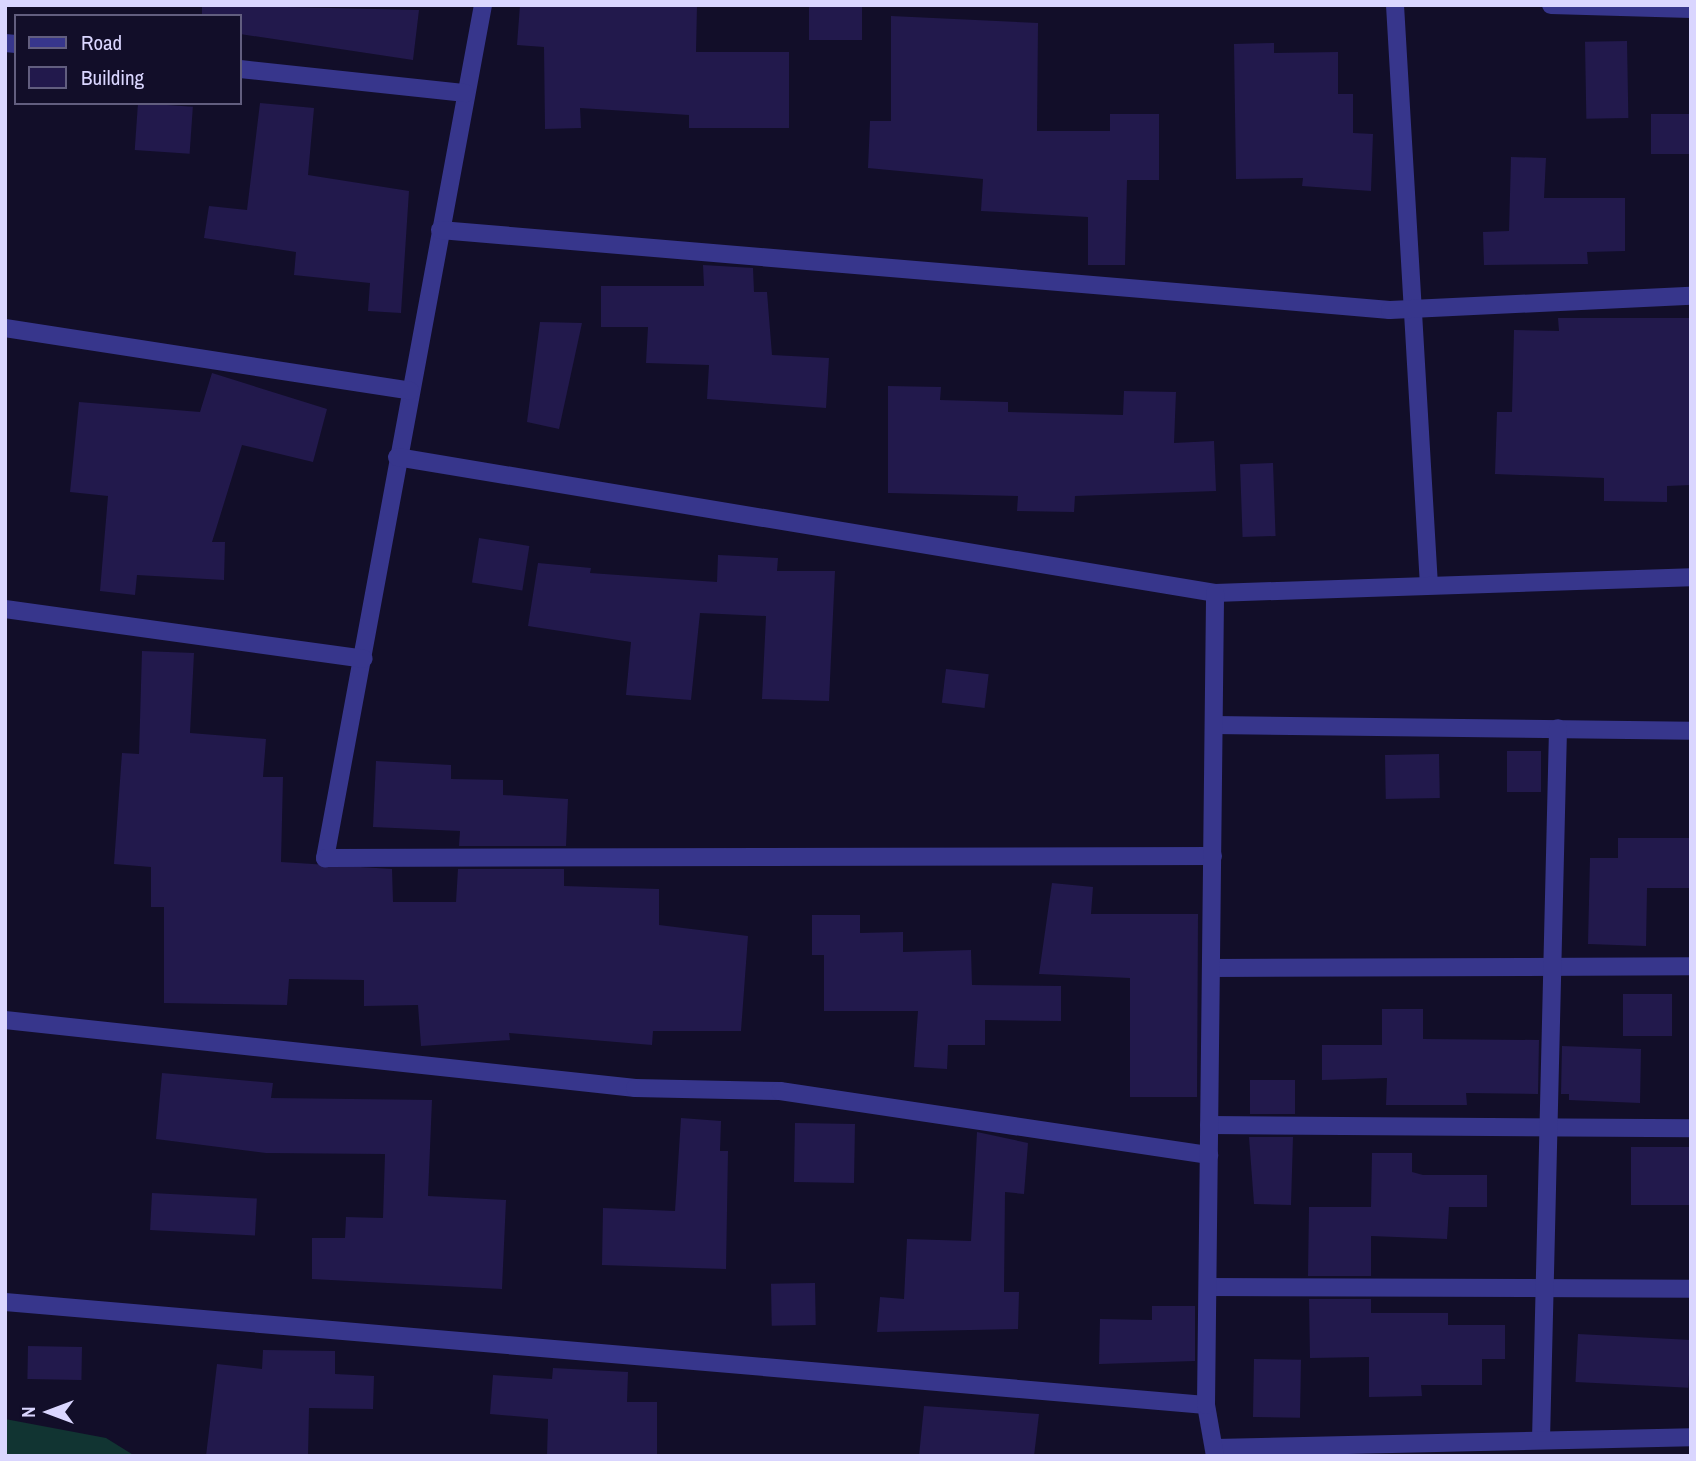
<!DOCTYPE html>
<style>
body{margin:0}
#map{position:relative;width:1696px;height:1461px;overflow:hidden;background:#120e29;font-family:"Archivo Narrow",sans-serif}
div>[style]{position:absolute}
.green>*{inset:0;background:#113432}
.building>*{inset:0;background:#22194c;transform-origin:0 0}
.street>*{height:18px;margin:-9px;padding:0 9px;transform-origin:9px;border-radius:9px;background:#37368c}
span{translate:-50% -50%;white-space:nowrap;text-align:center;line-height:1.15;-webkit-text-stroke:5px #120e29;paint-order:stroke}
.frame{position:absolute;inset:0;border:7px solid #dad6ff;pointer-events:none}
.legend{position:absolute;left:14px;top:14px;width:228px;height:91px;box-sizing:border-box;background:#120e29;border:2px solid #625e7f;margin:0;padding:9px 12px;list-style:none;font-size:21px;color:#dad6ff}
.legend li{display:flex;align-items:center;gap:14px;height:35px}
.legend b{width:35px;border:2px solid #625e7f}
.north{position:absolute;left:14px;top:1377px;width:70px;height:70px;-webkit-text-stroke:5px #120e29;paint-order:stroke;rotate:270deg;font-size:19px;font-weight:700;line-height:28px;text-align:center;color:#dad6ff}
.north::after{content:'';display:block;margin:auto;width:24px;height:32px;background:#dad6ff;clip-path:polygon(50% 0,100% 100%,50% 72%,0 100%)}
</style>
<div id="map">
<div class="green">
<i style="clip-path:polygon(5px 1419px,106px 1438px,135px 1456px,5px 1456px)"></i>
</div>
<div class="building">
<i style="clip-path:polygon(202px 5px,419px 10px,413px 60px,240px 34px,240px 16px,202px 16px)"></i>
<i style="clip-path:polygon(520px 5px,697px 5px,696px 52px,789px 52px,789px 128px,689px 128px,689px 115px,580px 108px,581px 128px,545px 129px,544px 47px,517px 45px)"></i>
<i style="left:809px;top:5px;width:53px;height:35px"></i>
<i style="clip-path:polygon(891px 16px,1038px 23px,1037px 131px,1110px 131px,1110px 114px,1159px 114px,1159px 180px,1127px 180px,1125px 265px,1088px 265px,1088px 217px,981px 211px,983px 179px,868px 168px,870px 121px,891px 121px)"></i>
<i style="left:1627px;top:41px;width:77px;height:42px;rotate:89deg"></i>
<i style="clip-path:polygon(1274px 43px,1274px 53px,1338px 52px,1338px 94px,1353px 94px,1353px 133px,1373px 134px,1371px 191px,1302px 186px,1303px 178px,1236px 179px,1234px 44px)"></i>
<i style="left:138px;top:103px;width:55px;height:47px;rotate:4deg"></i>
<i style="clip-path:polygon(260px 103px,314px 108px,308px 175px,409px 191px,401px 313px,368px 311px,370px 283px,294px 275px,296px 252px,204px 238px,209px 206px,247px 210px)"></i>
<i style="left:1691px;top:114px;width:40px;height:40px;rotate:90deg"></i>
<i style="clip-path:polygon(1511px 157px,1546px 158px,1544px 198px,1625px 198px,1625px 251px,1587px 252px,1588px 264px,1484px 265px,1483px 232px,1509px 231px)"></i>
<i style="clip-path:polygon(703px 265px,753px 268px,754px 292px,767px 292px,772px 355px,829px 358px,826px 408px,707px 399px,709px 365px,646px 363px,648px 327px,601px 327px,601px 286px,704px 286px)"></i>
<i style="clip-path:polygon(1558px 318px,1691px 318px,1691px 485px,1667px 486px,1667px 502px,1604px 501px,1604px 478px,1495px 474px,1497px 412px,1512px 412px,1514px 330px,1559px 331px)"></i>
<i style="clip-path:polygon(540px 322px,582px 323px,559px 429px,527px 422px)"></i>
<i style="clip-path:polygon(212px 373px,327px 409px,313px 462px,242px 445px,212px 542px,225px 542px,224px 580px,137px 575px,135px 595px,100px 591px,108px 496px,70px 492px,79px 402px,200px 412px)"></i>
<i style="clip-path:polygon(888px 386px,941px 387px,940px 400px,1008px 402px,1008px 412px,1123px 415px,1124px 391px,1176px 392px,1174px 443px,1214px 441px,1216px 491px,1075px 496px,1074px 512px,1017px 511px,1018px 496px,888px 493px)"></i>
<i style="left:1273px;top:463px;width:73px;height:33px;rotate:88deg"></i>
<i style="left:479px;top:538px;width:51px;height:45px;rotate:9deg"></i>
<i style="clip-path:polygon(718px 555px,778px 558px,777px 571px,835px 571px,829px 701px,762px 699px,766px 616px,700px 613px,691px 700px,626px 695px,631px 642px,528px 626px,538px 563px,591px 568px,590px 573px,717px 582px)"></i>
<i style="clip-path:polygon(142px 651px,194px 653px,190px 733px,266px 739px,263px 777px,283px 777px,281px 862px,392px 869px,393px 902px,456px 902px,458px 869px,564px 869px,564px 886px,659px 889px,659px 925px,748px 936px,741px 1031px,653px 1031px,652px 1045px,509px 1033px,510px 1040px,421px 1046px,418px 1005px,364px 1006px,364px 980px,289px 979px,287px 1005px,164px 1003px,164px 907px,151px 907px,151px 867px,114px 864px,122px 753px,139px 754px)"></i>
<i style="left:946px;top:669px;width:43px;height:34px;rotate:7deg"></i>
<i style="left:1507px;top:751px;width:34px;height:41px"></i>
<i style="left:1439px;top:754px;width:44px;height:54px;rotate:89deg"></i>
<i style="clip-path:polygon(376px 761px,451px 765px,451px 779px,503px 780px,503px 795px,568px 799px,566px 846px,459px 846px,460px 831px,373px 827px)"></i>
<i style="clip-path:polygon(1618px 838px,1691px 838px,1691px 888px,1647px 888px,1646px 946px,1588px 944px,1590px 858px,1618px 858px)"></i>
<i style="clip-path:polygon(1052px 883px,1093px 887px,1091px 914px,1198px 914px,1197px 1097px,1130px 1097px,1130px 978px,1039px 974px)"></i>
<i style="clip-path:polygon(812px 915px,860px 915px,860px 933px,903px 932px,903px 952px,971px 950px,972px 985px,1061px 986px,1061px 1021px,985px 1020px,985px 1045px,948px 1045px,947px 1069px,914px 1067px,918px 1011px,824px 1011px,824px 955px,812px 955px)"></i>
<i style="left:1623px;top:994px;width:49px;height:42px"></i>
<i style="clip-path:polygon(1382px 1009px,1423px 1009px,1423px 1039px,1539px 1040px,1538px 1094px,1466px 1093px,1467px 1105px,1386px 1105px,1387px 1078px,1322px 1080px,1322px 1045px,1382px 1045px)"></i>
<i style="clip-path:polygon(1562px 1046px,1641px 1049px,1640px 1103px,1569px 1100px,1569px 1094px,1561px 1094px)"></i>
<i style="clip-path:polygon(162px 1073px,273px 1083px,271px 1098px,432px 1100px,428px 1196px,506px 1200px,502px 1289px,312px 1279px,312px 1238px,345px 1238px,346px 1217px,383px 1218px,385px 1154px,266px 1153px,156px 1139px)"></i>
<i style="left:1250px;top:1080px;width:45px;height:34px"></i>
<i style="clip-path:polygon(681px 1118px,721px 1121px,720px 1151px,728px 1151px,726px 1269px,602px 1265px,603px 1208px,675px 1211px)"></i>
<i style="left:795px;top:1123px;width:60px;height:59px;rotate:1deg"></i>
<i style="clip-path:polygon(977px 1132px,1028px 1143px,1024px 1194px,1005px 1192px,1004px 1292px,1019px 1292px,1018px 1329px,877px 1332px,880px 1297px,904px 1299px,907px 1239px,971px 1241px)"></i>
<i style="clip-path:polygon(1249px 1137px,1293px 1137px,1291px 1205px,1254px 1204px)"></i>
<i style="left:1631px;top:1147px;width:60px;height:58px"></i>
<i style="clip-path:polygon(1372px 1153px,1412px 1153px,1412px 1172px,1423px 1175px,1487px 1175px,1487px 1207px,1449px 1207px,1447px 1239px,1371px 1236px,1371px 1276px,1308px 1276px,1309px 1207px,1371px 1207px)"></i>
<i style="left:152px;top:1193px;width:105px;height:37px;rotate:3deg"></i>
<i style="left:815px;top:1283px;width:42px;height:44px;rotate:89deg"></i>
<i style="clip-path:polygon(1309px 1299px,1371px 1299px,1371px 1313px,1448px 1313px,1448px 1325px,1505px 1325px,1505px 1359px,1482px 1359px,1482px 1385px,1421px 1385px,1422px 1396px,1369px 1397px,1369px 1357px,1310px 1358px)"></i>
<i style="clip-path:polygon(1152px 1306px,1195px 1306px,1195px 1361px,1099px 1364px,1100px 1319px,1152px 1320px)"></i>
<i style="left:1578px;top:1334px;width:113px;height:48px;rotate:3deg"></i>
<i style="left:28px;top:1346px;width:54px;height:33px;rotate:1deg"></i>
<i style="clip-path:polygon(263px 1350px,335px 1351px,335px 1374px,374px 1376px,373px 1409px,309px 1408px,308px 1456px,206px 1456px,217px 1364px,262px 1369px)"></i>
<i style="left:1254px;top:1359px;width:47px;height:58px;rotate:1deg"></i>
<i style="clip-path:polygon(553px 1368px,628px 1372px,627px 1402px,657px 1402px,657px 1456px,547px 1456px,548px 1419px,490px 1414px,493px 1375px,552px 1379px)"></i>
<i style="clip-path:polygon(924px 1406px,1039px 1414px,1034px 1456px,919px 1456px)"></i>
</div>
<div class="street">
<i style="left:483px;top:5px;width:868px;rotate:100.49deg"></i>
<i style="left:325px;top:858px;width:888px;rotate:-0.13deg"></i>
<i style="left:1395px;top:5px;width:581px;rotate:86.65deg"></i>
<i style="left:1551px;top:5px;width:140px;rotate:1.6deg"></i>
<i style="left:5px;top:43px;width:11px;rotate:5deg"></i>
<i style="left:240px;top:69px;width:227px;rotate:6.1deg"></i>
<i style="left:440px;top:230px;width:953px;rotate:4.81deg"></i>
<i style="left:1390px;top:310px;width:301px;rotate:-2.7deg"></i>
<i style="left:5px;top:328px;width:410px;rotate:8.8deg"></i>
<i style="left:397px;top:457px;width:829px;rotate:9.44deg"></i>
<i style="left:1215px;top:593px;width:476px;rotate:-1.9deg"></i>
<i style="left:5px;top:609px;width:362px;rotate:7.9deg"></i>
<i style="left:1214px;top:725px;width:477px;rotate:0.7deg"></i>
<i style="left:1211px;top:968px;width:480px;rotate:-0.2deg"></i>
<i style="left:5px;top:1020px;width:634px;rotate:6.16deg"></i>
<i style="left:635px;top:1088px;width:145px;rotate:1.2deg"></i>
<i style="left:780px;top:1091px;width:434px;rotate:8.5deg"></i>
<i style="left:1209px;top:1125px;width:482px;rotate:0.4deg"></i>
<i style="left:1208px;top:1287px;width:483px;rotate:0.2deg"></i>
<i style="left:5px;top:1302px;width:1205px;rotate:4.9deg"></i>
<i style="left:1541px;top:1440px;width:712px;rotate:-88.63deg"></i>
<i style="left:1215px;top:1448px;width:476px;rotate:-1.3deg"></i>
<i style="left:1215px;top:1456px;width:52px;rotate:-100deg"></i>
<i style="left:1206px;top:1405px;width:812px;rotate:-89.36deg"></i>
</div>
<div class="frame"></div>
<ul class="legend">
<li><b style="height:9px;background:#37368c"></b>Road</li>
<li><b style="height:19px;background:#22194c"></b>Building</li>
</ul>
<div class="north">N</div>
</div>
